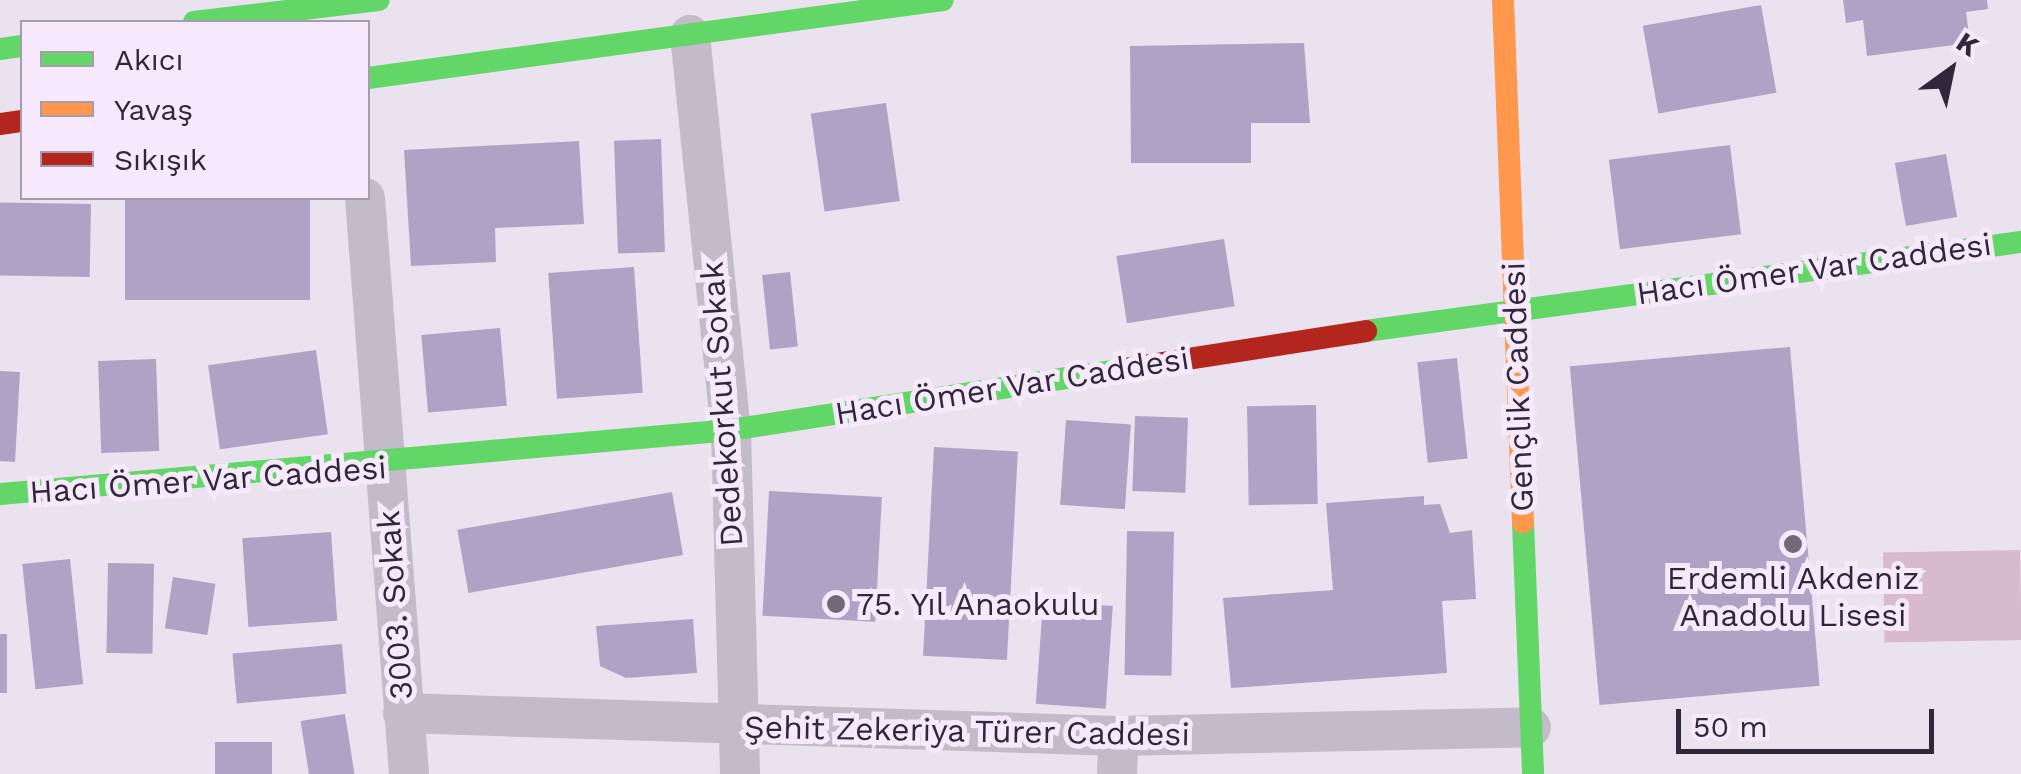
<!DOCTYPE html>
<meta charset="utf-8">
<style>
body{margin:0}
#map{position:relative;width:2021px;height:774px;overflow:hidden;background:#ebe2ef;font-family:"Work Sans",sans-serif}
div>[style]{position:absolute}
.green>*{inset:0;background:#d7bacd;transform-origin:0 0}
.building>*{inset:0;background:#b0a2c5;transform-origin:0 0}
.street>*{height:40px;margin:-20px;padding:0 20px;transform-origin:20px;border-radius:20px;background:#c3bbc9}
.fast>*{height:22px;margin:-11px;padding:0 11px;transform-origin:11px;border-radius:11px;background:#63d668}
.slow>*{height:22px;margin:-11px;padding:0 11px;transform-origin:11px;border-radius:11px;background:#ff974d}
.jam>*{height:22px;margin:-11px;padding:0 11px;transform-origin:11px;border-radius:11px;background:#b3261e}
.dots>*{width:28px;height:28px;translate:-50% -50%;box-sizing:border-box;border:5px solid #f6e9fc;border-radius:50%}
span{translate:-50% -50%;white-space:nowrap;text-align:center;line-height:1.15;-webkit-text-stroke:10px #f6e9fc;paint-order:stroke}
.street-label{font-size:32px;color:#30283a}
.poi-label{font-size:32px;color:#30283a}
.left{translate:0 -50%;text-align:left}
.legend{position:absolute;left:20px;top:20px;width:350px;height:180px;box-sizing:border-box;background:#f6e9fc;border:2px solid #a79cae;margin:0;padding:12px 18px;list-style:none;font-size:30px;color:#30283a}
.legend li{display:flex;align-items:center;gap:20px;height:50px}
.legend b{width:50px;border:2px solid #a79cae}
.north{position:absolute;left:1901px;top:20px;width:100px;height:100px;-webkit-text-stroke:8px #f6e9fc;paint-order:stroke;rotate:33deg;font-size:28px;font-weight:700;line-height:40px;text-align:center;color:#30283a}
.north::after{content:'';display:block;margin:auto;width:35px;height:45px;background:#30283a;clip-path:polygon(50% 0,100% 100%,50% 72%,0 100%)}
.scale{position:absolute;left:1676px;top:709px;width:258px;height:45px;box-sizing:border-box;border:5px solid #30283a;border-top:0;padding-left:12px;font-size:30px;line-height:35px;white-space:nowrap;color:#30283a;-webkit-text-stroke:8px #f6e9fc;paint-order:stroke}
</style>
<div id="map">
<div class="green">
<i style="left:2020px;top:550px;width:90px;height:137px;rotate:89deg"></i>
</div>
<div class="building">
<i style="clip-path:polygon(1843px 0,1987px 0,1988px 9px,1966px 12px,1970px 43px,1867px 56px,1863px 20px,1846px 23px)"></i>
<i style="left:1761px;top:5px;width:89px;height:120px;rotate:80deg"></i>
<i style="clip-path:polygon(1304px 43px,1310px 123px,1251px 123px,1251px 163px,1131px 163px,1130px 46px)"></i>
<i style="left:886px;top:103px;width:99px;height:76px;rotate:82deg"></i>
<i style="left:661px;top:139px;width:113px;height:47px;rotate:88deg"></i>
<i style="clip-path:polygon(579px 141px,584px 224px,495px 228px,496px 262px,411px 266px,404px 150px)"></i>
<i style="left:1730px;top:145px;width:90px;height:122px;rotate:83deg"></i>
<i style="left:1946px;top:154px;width:64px;height:52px;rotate:80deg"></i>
<i style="left:125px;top:198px;width:185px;height:102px"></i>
<i style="left:91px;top:204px;width:73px;height:91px;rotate:91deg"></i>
<i style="left:1224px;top:239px;width:68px;height:109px;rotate:81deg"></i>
<i style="left:634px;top:267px;width:126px;height:86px;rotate:86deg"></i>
<i style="left:790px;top:272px;width:75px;height:28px;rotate:84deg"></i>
<i style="left:500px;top:328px;width:78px;height:79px;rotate:85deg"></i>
<i style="left:1790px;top:347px;width:340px;height:221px;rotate:85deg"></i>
<i style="left:316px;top:350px;width:85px;height:109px;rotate:82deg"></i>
<i style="left:1457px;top:358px;width:101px;height:40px;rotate:84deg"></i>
<i style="left:156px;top:359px;width:92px;height:58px;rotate:88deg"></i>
<i style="clip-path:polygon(0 371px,20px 372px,15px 462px,0 461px)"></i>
<i style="left:1316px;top:405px;width:99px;height:69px;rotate:89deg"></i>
<i style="left:1135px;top:416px;width:53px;height:75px;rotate:2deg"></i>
<i style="left:1066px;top:420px;width:65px;height:85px;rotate:4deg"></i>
<i style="left:934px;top:447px;width:84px;height:209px;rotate:3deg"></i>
<i style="left:769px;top:491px;width:113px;height:125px;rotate:3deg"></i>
<i style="left:672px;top:492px;width:64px;height:218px;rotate:80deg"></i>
<i style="clip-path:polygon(1424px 496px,1424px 505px,1440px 504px,1450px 533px,1472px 530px,1476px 599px,1442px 601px,1447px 673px,1231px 688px,1223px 598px,1333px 590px,1326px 503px)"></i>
<i style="left:1127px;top:531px;width:47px;height:144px;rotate:1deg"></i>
<i style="left:331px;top:532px;width:89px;height:89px;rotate:86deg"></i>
<i style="left:70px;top:559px;width:126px;height:48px;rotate:84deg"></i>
<i style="left:108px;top:563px;width:46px;height:90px;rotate:1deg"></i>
<i style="left:173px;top:577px;width:43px;height:52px;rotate:9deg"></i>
<i style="left:1043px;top:601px;width:70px;height:103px;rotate:4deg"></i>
<i style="clip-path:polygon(693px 619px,697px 673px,626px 678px,600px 666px,596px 626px)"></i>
<i style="left:0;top:634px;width:7px;height:59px"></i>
<i style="left:342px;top:644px;width:50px;height:110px;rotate:85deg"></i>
<i style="left:345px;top:714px;width:61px;height:45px;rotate:81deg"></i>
<i style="left:215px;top:742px;width:57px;height:32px"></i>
</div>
<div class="street">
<i style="left:690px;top:35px;width:397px;rotate:84.1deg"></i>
<i style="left:731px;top:430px;width:344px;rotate:88.5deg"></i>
<i style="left:365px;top:198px;width:578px;rotate:85.63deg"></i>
<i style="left:403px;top:713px;width:715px;rotate:1.84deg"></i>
<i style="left:1118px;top:736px;width:413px;rotate:-1.2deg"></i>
<i style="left:1117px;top:774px;width:38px;rotate:-88deg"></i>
</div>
<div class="fast">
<i style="left:194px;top:22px;width:186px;rotate:-6.8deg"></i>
<i style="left:0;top:49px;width:22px;rotate:-8deg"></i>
<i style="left:368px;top:78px;width:580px;rotate:-7.73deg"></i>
<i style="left:1366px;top:331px;width:661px;rotate:-7.74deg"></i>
<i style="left:0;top:494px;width:734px;rotate:-5deg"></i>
<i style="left:731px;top:430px;width:404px;rotate:-8.8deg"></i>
<i style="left:1523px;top:523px;width:251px;rotate:87.7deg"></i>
</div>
<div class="slow">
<i style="left:1503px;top:0;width:523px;rotate:87.81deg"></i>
</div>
<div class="jam">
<i style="left:0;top:124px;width:22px;rotate:-8deg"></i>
<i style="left:1130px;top:368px;width:239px;rotate:-8.9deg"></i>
</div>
<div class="dots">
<i style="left:1793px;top:544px;background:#716979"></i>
<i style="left:836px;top:604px;background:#716979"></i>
</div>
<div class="street-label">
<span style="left:1814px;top:269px;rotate:-8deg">Hacı Ömer Var Caddesi</span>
<span style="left:1012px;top:386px;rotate:-9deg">Hacı Ömer Var Caddesi</span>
<span style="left:1518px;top:387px;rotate:-92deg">Gençlik Caddesi</span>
<span style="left:722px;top:404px;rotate:-94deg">Dedekorkut Sokak</span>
<span style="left:208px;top:480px;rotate:-4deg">Hacı Ömer Var Caddesi</span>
<span style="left:395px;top:605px;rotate:-94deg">3003. Sokak</span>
<span style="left:967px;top:731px;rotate:1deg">Şehit Zekeriya Türer Caddesi</span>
</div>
<div class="poi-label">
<span style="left:1793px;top:597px">Erdemli Akdeniz<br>Anadolu Lisesi</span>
<span class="left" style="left:856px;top:604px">75. Yıl Anaokulu</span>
</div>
<ul class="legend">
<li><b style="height:12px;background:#63d668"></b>Akıcı</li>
<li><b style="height:12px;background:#ff974d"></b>Yavaş</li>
<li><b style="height:12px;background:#b3261e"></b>Sıkışık</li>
</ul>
<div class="north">K</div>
<div class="scale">50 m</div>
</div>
